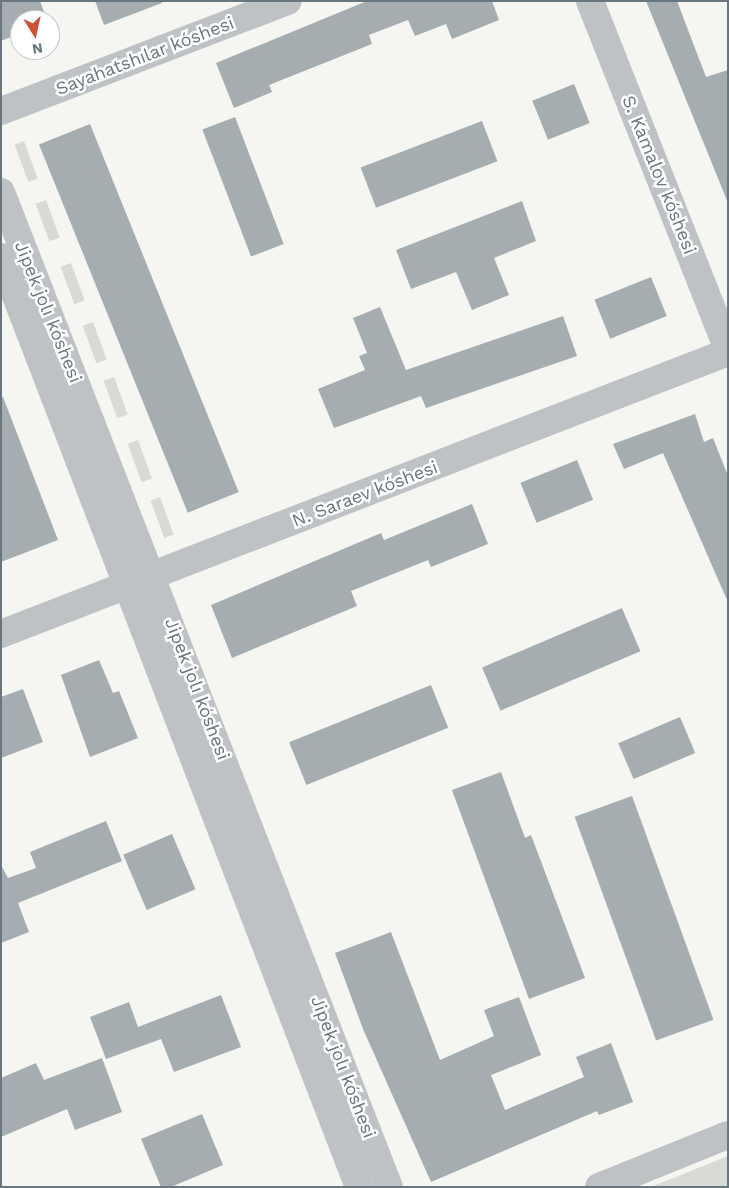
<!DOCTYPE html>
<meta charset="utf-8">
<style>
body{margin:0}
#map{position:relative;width:729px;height:1188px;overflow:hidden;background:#f5f5f2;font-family:"Work Sans",sans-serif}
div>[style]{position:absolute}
.green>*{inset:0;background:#d7dbd3;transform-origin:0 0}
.building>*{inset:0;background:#a6adb1;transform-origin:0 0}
.minor>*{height:28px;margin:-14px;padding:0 14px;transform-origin:14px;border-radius:14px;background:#bec2c5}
span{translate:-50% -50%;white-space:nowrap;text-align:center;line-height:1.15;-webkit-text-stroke:5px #fff;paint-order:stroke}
.street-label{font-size:18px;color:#67767f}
.frame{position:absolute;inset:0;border:2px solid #67767f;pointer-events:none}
.north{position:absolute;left:10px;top:10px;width:50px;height:50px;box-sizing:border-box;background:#fff;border:1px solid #c2c8cc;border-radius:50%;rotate:170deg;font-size:14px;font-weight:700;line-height:20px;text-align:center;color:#67767f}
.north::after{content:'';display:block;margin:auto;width:18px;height:22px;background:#cf5038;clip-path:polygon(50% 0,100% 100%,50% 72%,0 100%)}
</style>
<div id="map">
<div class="green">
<i style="left:24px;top:141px;width:40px;height:10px;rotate:70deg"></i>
<i style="left:46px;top:200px;width:40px;height:11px;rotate:70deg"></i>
<i style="left:71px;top:263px;width:40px;height:11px;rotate:70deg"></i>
<i style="left:93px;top:322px;width:40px;height:11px;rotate:70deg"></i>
<i style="left:114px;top:377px;width:40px;height:11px;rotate:70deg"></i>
<i style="left:138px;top:440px;width:41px;height:11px;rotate:70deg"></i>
<i style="left:160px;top:497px;width:40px;height:10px;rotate:70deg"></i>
<i style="clip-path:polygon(728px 1156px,728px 1187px,651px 1187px)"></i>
</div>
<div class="building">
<i style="clip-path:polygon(1px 1px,40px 1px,47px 20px,20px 20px,20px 33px,1px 41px)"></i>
<i style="clip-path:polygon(95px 1px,162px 1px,162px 3px,104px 25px)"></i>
<i style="clip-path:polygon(367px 1px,492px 1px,499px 20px,452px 39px,446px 24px,415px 36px,408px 20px,369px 35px,372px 44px,269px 85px,272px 92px,234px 108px,216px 63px)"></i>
<i style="clip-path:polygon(646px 1px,677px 1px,706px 77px,728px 70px,728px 203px)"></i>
<i style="left:574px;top:84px;width:42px;height:45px;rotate:68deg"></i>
<i style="left:235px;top:117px;width:136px;height:35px;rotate:69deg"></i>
<i style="left:482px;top:121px;width:43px;height:130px;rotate:69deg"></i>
<i style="left:90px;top:124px;width:397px;height:55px;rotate:68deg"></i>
<i style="clip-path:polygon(522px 201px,536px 241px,494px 258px,509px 295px,472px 310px,456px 272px,411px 289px,396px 250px)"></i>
<i style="left:651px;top:277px;width:42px;height:61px;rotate:68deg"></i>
<i style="clip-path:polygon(380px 307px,406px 370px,563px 316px,577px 356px,426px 408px,421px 396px,334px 428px,318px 389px,365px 370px,359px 356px,367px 353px,353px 318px)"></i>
<i style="clip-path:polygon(3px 397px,58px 540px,1px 562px,1px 398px)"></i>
<i style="clip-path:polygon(695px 414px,704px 442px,713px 438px,728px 476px,727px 600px,663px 453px,624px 469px,613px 444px)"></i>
<i style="left:577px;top:460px;width:43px;height:61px;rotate:68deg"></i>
<i style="clip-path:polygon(472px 504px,488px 544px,431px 567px,428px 560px,351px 591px,357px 606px,232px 658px,211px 605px,381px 533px,384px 540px)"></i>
<i style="left:622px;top:608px;width:47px;height:152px;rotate:67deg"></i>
<i style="clip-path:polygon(99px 660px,113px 693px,119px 691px,138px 738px,90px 757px,61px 675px)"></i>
<i style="left:431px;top:685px;width:46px;height:153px;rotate:68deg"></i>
<i style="clip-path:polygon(23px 689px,43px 742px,1px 758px,1px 697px)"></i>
<i style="left:680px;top:717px;width:39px;height:67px;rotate:67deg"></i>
<i style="clip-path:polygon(501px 772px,525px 838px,531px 835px,585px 978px,529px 999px,452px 790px)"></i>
<i style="left:632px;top:796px;width:238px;height:61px;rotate:70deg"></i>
<i style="clip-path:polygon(106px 821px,122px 861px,18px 903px,29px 932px,1px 943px,1px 865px,8px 878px,36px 868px,30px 852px)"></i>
<i style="left:172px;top:834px;width:60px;height:53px;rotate:67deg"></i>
<i style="clip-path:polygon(391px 932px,440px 1060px,494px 1036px,484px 1010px,519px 997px,541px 1055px,491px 1075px,505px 1110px,584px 1077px,576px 1057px,611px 1043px,633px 1102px,599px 1115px,597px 1111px,431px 1182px,363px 1029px,335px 953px)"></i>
<i style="clip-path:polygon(221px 995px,241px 1047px,174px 1072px,161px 1039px,106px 1059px,90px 1017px,129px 1002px,138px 1027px)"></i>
<i style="clip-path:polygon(102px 1058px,122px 1112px,75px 1130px,67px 1109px,1px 1137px,1px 1078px,36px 1063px,44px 1080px)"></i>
<i style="clip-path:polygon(202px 1114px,223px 1165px,171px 1187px,161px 1187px,141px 1139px)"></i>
</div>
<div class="minor">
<i style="left:590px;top:1px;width:374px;rotate:68.4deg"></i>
<i style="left:1px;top:111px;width:307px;rotate:-21deg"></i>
<i style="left:1px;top:192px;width:1068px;rotate:68.7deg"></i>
<i style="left:1px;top:257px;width:997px;rotate:68.95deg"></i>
<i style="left:1px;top:634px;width:780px;rotate:-21.2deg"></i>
<i style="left:599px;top:1187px;width:139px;rotate:-22deg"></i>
</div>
<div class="street-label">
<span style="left:145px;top:56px;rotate:-21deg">Sayahatshılar kóshesi</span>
<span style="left:659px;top:175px;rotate:68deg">S. Kamalov kóshesi</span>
<span style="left:48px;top:312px;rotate:68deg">Jipek jolı kóshesi</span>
<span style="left:365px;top:494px;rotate:-21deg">N. Saraev kóshesi</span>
<span style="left:197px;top:689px;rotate:69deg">Jipek jolı kóshesi</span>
<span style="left:343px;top:1067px;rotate:69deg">Jipek jolı kóshesi</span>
</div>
<div class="frame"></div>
<div class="north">N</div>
</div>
